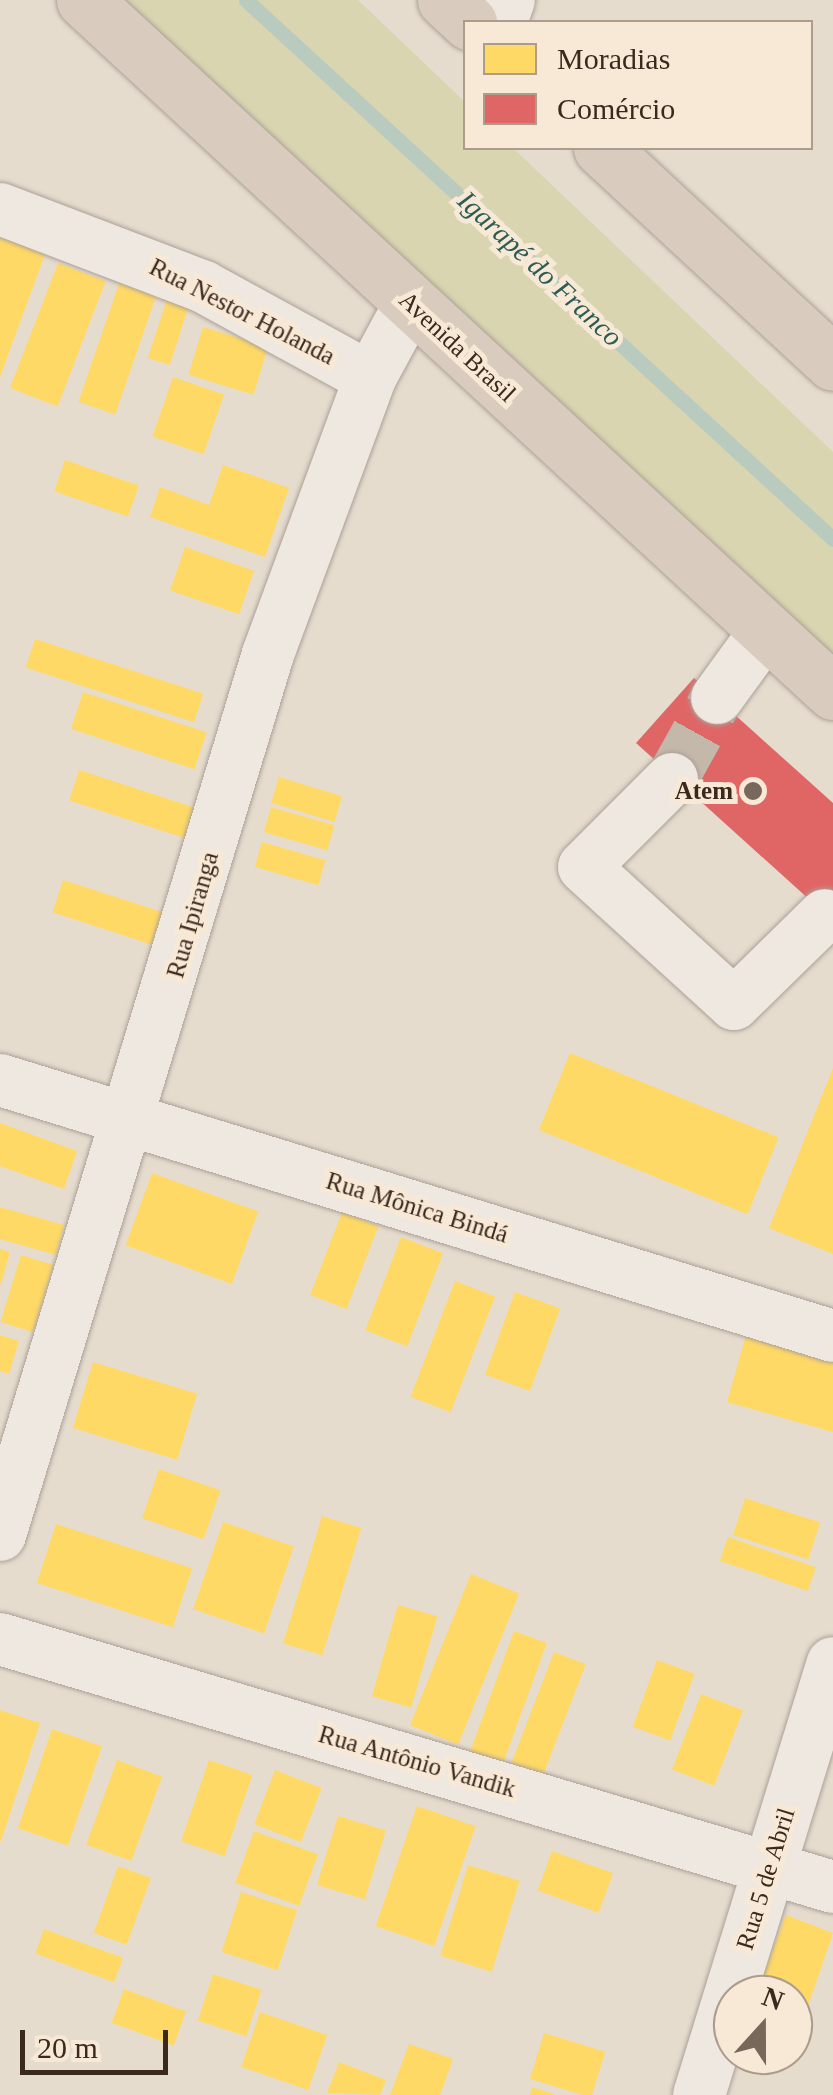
<!DOCTYPE html>
<meta charset="utf-8">
<style>
body{margin:0}
#map{position:relative;width:833px;height:2095px;overflow:hidden;background:#e6dcce;font-family:"Times New Roman",serif}
div>[style]{position:absolute}
.green>*{inset:0;background:#d9d5b0}
.homes>*{inset:0;background:#ffd966;transform-origin:0 0}
.shops>*{inset:0;background:#e06666}
.stream>*{height:15px;margin:-7.5px;padding:0 7.5px;transform-origin:7.5px;border-radius:7.5px;background:#b9cbbf}
.minor-tunnel>*{height:52px;margin-top:-26px;transform-origin:0;background:repeating-linear-gradient(90deg,#c4b8ab 0 52px,transparent 0 78px)}
.roads{filter:drop-shadow(0 0 2px #aba197) drop-shadow(0 0 2px #aba197)}
.minor>*{height:52px;margin:-26px;padding:0 26px;transform-origin:26px;border-radius:26px;background:#eee8e0}
.highway>*{height:55px;margin:-27.5px;padding:0 27.5px;transform-origin:27.5px;border-radius:27.5px;background:#d9ccbf}
.dots>*{width:28px;height:28px;translate:-50% -50%;box-sizing:border-box;border:5px solid #f7e9d5;border-radius:50%}
span{translate:-50% -50%;white-space:nowrap;text-align:center;line-height:1.15;-webkit-text-stroke:10px #f7e9d5;paint-order:stroke}
.street-label{font-size:25px;color:#3c291e}
.poi-label{font-size:25px;color:#3c291e;font-weight:700}
.right{translate:-100% -50%;text-align:right}
.water-label{font-size:28px;color:#2d5c54;font-style:italic}
.legend{position:absolute;left:463px;top:20px;width:350px;height:130px;box-sizing:border-box;background:#f7e9d5;border:2px solid #ac9c8c;margin:0;padding:12px 18px;list-style:none;font-size:30px;color:#3c291e}
.legend li{display:flex;align-items:center;gap:20px;height:50px}
.legend b{width:50px;border:2px solid #ac9c8c}
.north{position:absolute;left:713px;top:1975px;width:100px;height:100px;box-sizing:border-box;background:#f7e9d5;border:2px solid #ac9c8c;border-radius:50%;rotate:21deg;font-size:28px;font-weight:700;line-height:40px;text-align:center;color:#3c291e}
.north::after{content:'';display:block;margin:auto;width:35px;height:45px;background:#78685c;clip-path:polygon(50% 0,100% 100%,50% 72%,0 100%)}
.scale{position:absolute;left:20px;top:2030px;width:148px;height:45px;box-sizing:border-box;border:5px solid #3c291e;border-top:0;padding-left:12px;font-size:30px;line-height:35px;white-space:nowrap;color:#3c291e;-webkit-text-stroke:8px #f7e9d5;paint-order:stroke}
</style>
<div id="map">
<div class="green">
<i style="clip-path:polygon(124px 0,358px 0,465px 102px,466px 148px,513px 148px,833px 452px,833px 672px)"></i>
</div>
<div class="homes">
<i style="clip-path:polygon(0 237px,45px 254px,0 377px)"></i>
<i style="left:58px;top:263px;width:51px;height:134px;rotate:21deg"></i>
<i style="left:121px;top:278px;width:39px;height:131px;rotate:19deg"></i>
<i style="left:167px;top:299px;width:23px;height:62px;rotate:18deg"></i>
<i style="left:203px;top:327px;width:68px;height:50px;rotate:17deg"></i>
<i style="left:173px;top:377px;width:54px;height:63px;rotate:19deg"></i>
<i style="left:65px;top:460px;width:78px;height:33px;rotate:19deg"></i>
<i style="clip-path:polygon(223px 465px,289px 488px,265px 557px,150px 517px,160px 487px,209px 505px)"></i>
<i style="left:185px;top:547px;width:73px;height:46px;rotate:19deg"></i>
<i style="left:35px;top:639px;width:177px;height:30px;rotate:18deg"></i>
<i style="left:83px;top:692px;width:130px;height:39px;rotate:18deg"></i>
<i style="left:79px;top:770px;width:123px;height:32px;rotate:18deg"></i>
<i style="left:279px;top:777px;width:66px;height:27px;rotate:17deg"></i>
<i style="left:271px;top:807px;width:66px;height:26px;rotate:16deg"></i>
<i style="left:262px;top:842px;width:66px;height:26px;rotate:16deg"></i>
<i style="left:63px;top:880px;width:108px;height:34px;rotate:18deg"></i>
<i style="left:570px;top:1053px;width:225px;height:83px;rotate:22deg"></i>
<i style="clip-path:polygon(833px 1068px,833px 1254px,769px 1228px)"></i>
<i style="clip-path:polygon(0 1123px,77px 1151px,64px 1189px,0 1166px)"></i>
<i style="left:152px;top:1173px;width:113px;height:77px;rotate:20deg"></i>
<i style="clip-path:polygon(0 1207px,64px 1225px,56px 1255px,0 1239px)"></i>
<i style="left:342px;top:1212px;width:39px;height:89px;rotate:21deg"></i>
<i style="left:401px;top:1237px;width:45px;height:100px;rotate:21deg"></i>
<i style="clip-path:polygon(0 1249px,10px 1252px,1px 1284px,0 1284px)"></i>
<i style="left:21px;top:1255px;width:34px;height:70px;rotate:17deg"></i>
<i style="left:455px;top:1281px;width:43px;height:124px;rotate:21deg"></i>
<i style="left:515px;top:1292px;width:48px;height:88px;rotate:20deg"></i>
<i style="clip-path:polygon(748px 1328px,833px 1352px,833px 1432px,727px 1402px)"></i>
<i style="clip-path:polygon(0 1335px,19px 1341px,9px 1374px,0 1371px)"></i>
<i style="left:93px;top:1362px;width:109px;height:69px;rotate:17deg"></i>
<i style="left:159px;top:1469px;width:65px;height:52px;rotate:19deg"></i>
<i style="left:745px;top:1498px;width:79px;height:39px;rotate:18deg"></i>
<i style="left:322px;top:1516px;width:41px;height:133px;rotate:17deg"></i>
<i style="left:223px;top:1522px;width:75px;height:92px;rotate:19deg"></i>
<i style="left:56px;top:1524px;width:143px;height:62px;rotate:18deg"></i>
<i style="left:728px;top:1537px;width:93px;height:25px;rotate:19deg"></i>
<i style="left:471px;top:1574px;width:52px;height:163px;rotate:22deg"></i>
<i style="left:398px;top:1605px;width:41px;height:95px;rotate:16deg"></i>
<i style="left:514px;top:1631px;width:35px;height:133px;rotate:20deg"></i>
<i style="left:554px;top:1652px;width:34px;height:119px;rotate:21deg"></i>
<i style="left:657px;top:1660px;width:40px;height:71px;rotate:20deg"></i>
<i style="left:701px;top:1694px;width:45px;height:81px;rotate:21deg"></i>
<i style="clip-path:polygon(0 1710px,40px 1723px,1px 1841px,0 1841px)"></i>
<i style="left:52px;top:1729px;width:53px;height:105px;rotate:19deg"></i>
<i style="left:117px;top:1760px;width:48px;height:90px;rotate:20deg"></i>
<i style="left:209px;top:1760px;width:46px;height:86px;rotate:19deg"></i>
<i style="left:275px;top:1770px;width:50px;height:58px;rotate:21deg"></i>
<i style="left:417px;top:1806px;width:62px;height:127px;rotate:19deg"></i>
<i style="left:338px;top:1816px;width:50px;height:72px;rotate:17deg"></i>
<i style="left:254px;top:1831px;width:68px;height:55px;rotate:20deg"></i>
<i style="left:552px;top:1851px;width:65px;height:42px;rotate:20deg"></i>
<i style="left:468px;top:1865px;width:54px;height:95px;rotate:17deg"></i>
<i style="left:118px;top:1866px;width:35px;height:71px;rotate:20deg"></i>
<i style="left:241px;top:1892px;width:59px;height:63px;rotate:18deg"></i>
<i style="clip-path:polygon(786px 1915px,833px 1933px,806px 2012px,793px 2008px,793px 1995px,756px 1993px)"></i>
<i style="left:44px;top:1929px;width:84px;height:26px;rotate:20deg"></i>
<i style="left:213px;top:1974px;width:51px;height:49px;rotate:18deg"></i>
<i style="left:124px;top:1989px;width:66px;height:36px;rotate:20deg"></i>
<i style="left:260px;top:2012px;width:71px;height:58px;rotate:19deg"></i>
<i style="left:544px;top:2033px;width:64px;height:48px;rotate:17deg"></i>
<i style="clip-path:polygon(409px 2044px,453px 2059px,440px 2095px,390px 2095px)"></i>
<i style="clip-path:polygon(339px 2062px,386px 2080px,380px 2095px,327px 2093px)"></i>
<i style="clip-path:polygon(532px 2087px,554px 2094px,553px 2095px,530px 2095px)"></i>
</div>
<div class="shops">
<i style="clip-path:polygon(694px 678px,833px 803px,833px 921px,636px 743px)"></i>
</div>
<div class="stream">
<i style="left:246px;top:0;width:797px;rotate:42.56deg"></i>
</div>
<div class="minor-tunnel">
<i style="left:672px;top:779px;width:93px;rotate:-60.9deg"></i>
</div>
<div class="roads">
<div class="minor">
<i style="left:501px;top:22px;width:23px;rotate:-70deg"></i>
<i style="left:0;top:209px;width:218px;rotate:20.9deg"></i>
<i style="left:204px;top:287px;width:189px;rotate:28.7deg"></i>
<i style="left:717px;top:698px;width:82px;rotate:-54deg"></i>
<i style="left:672px;top:779px;width:124px;rotate:135deg"></i>
<i style="left:584px;top:867px;width:203px;rotate:42.4deg"></i>
<i style="left:734px;top:1004px;width:127px;rotate:-44.4deg"></i>
<i style="left:0;top:1080px;width:871px;rotate:17.08deg"></i>
<i style="left:0;top:1535px;width:921px;rotate:-73.08deg"></i>
<i style="left:268px;top:654px;width:294px;rotate:-69.7deg"></i>
<i style="left:370px;top:378px;width:84px;rotate:-61.6deg"></i>
<i style="left:0;top:1639px;width:869px;rotate:16.58deg"></i>
<i style="left:699px;top:2095px;width:452px;rotate:-72.8deg"></i>
</div>
<div class="highway">
<i style="left:84px;top:0;width:1020px;rotate:42.73deg"></i>
<i style="left:445px;top:0;width:33px;rotate:43deg"></i>
<i style="left:601px;top:148px;width:316px;rotate:42.8deg"></i>
</div>
</div>
<div class="dots">
<i style="left:753px;top:791px;background:#78685c"></i>
</div>
<div class="street-label">
<span style="left:242px;top:312px;rotate:27deg">Rua Nestor Holanda</span>
<span style="left:457px;top:347px;rotate:43deg">Avenida Brasil</span>
<span style="left:193px;top:915px;rotate:-74deg">Rua Ipiranga</span>
<span style="left:417px;top:1208px;rotate:17deg">Rua Mônica Bindá</span>
<span style="left:417px;top:1762px;rotate:16deg">Rua Antônio Vandik</span>
<span style="left:766px;top:1879px;rotate:-73deg">Rua 5 de Abril</span>
</div>
<div class="poi-label">
<span class="right" style="left:733px;top:791px">Atem</span>
</div>
<div class="water-label">
<span style="left:540px;top:269px;rotate:43deg">Igarapé do Franco</span>
</div>
<ul class="legend">
<li><b style="height:28px;background:#ffd966"></b>Moradias</li>
<li><b style="height:28px;background:#e06666"></b>Comércio</li>
</ul>
<div class="north">N</div>
<div class="scale">20 m</div>
</div>
